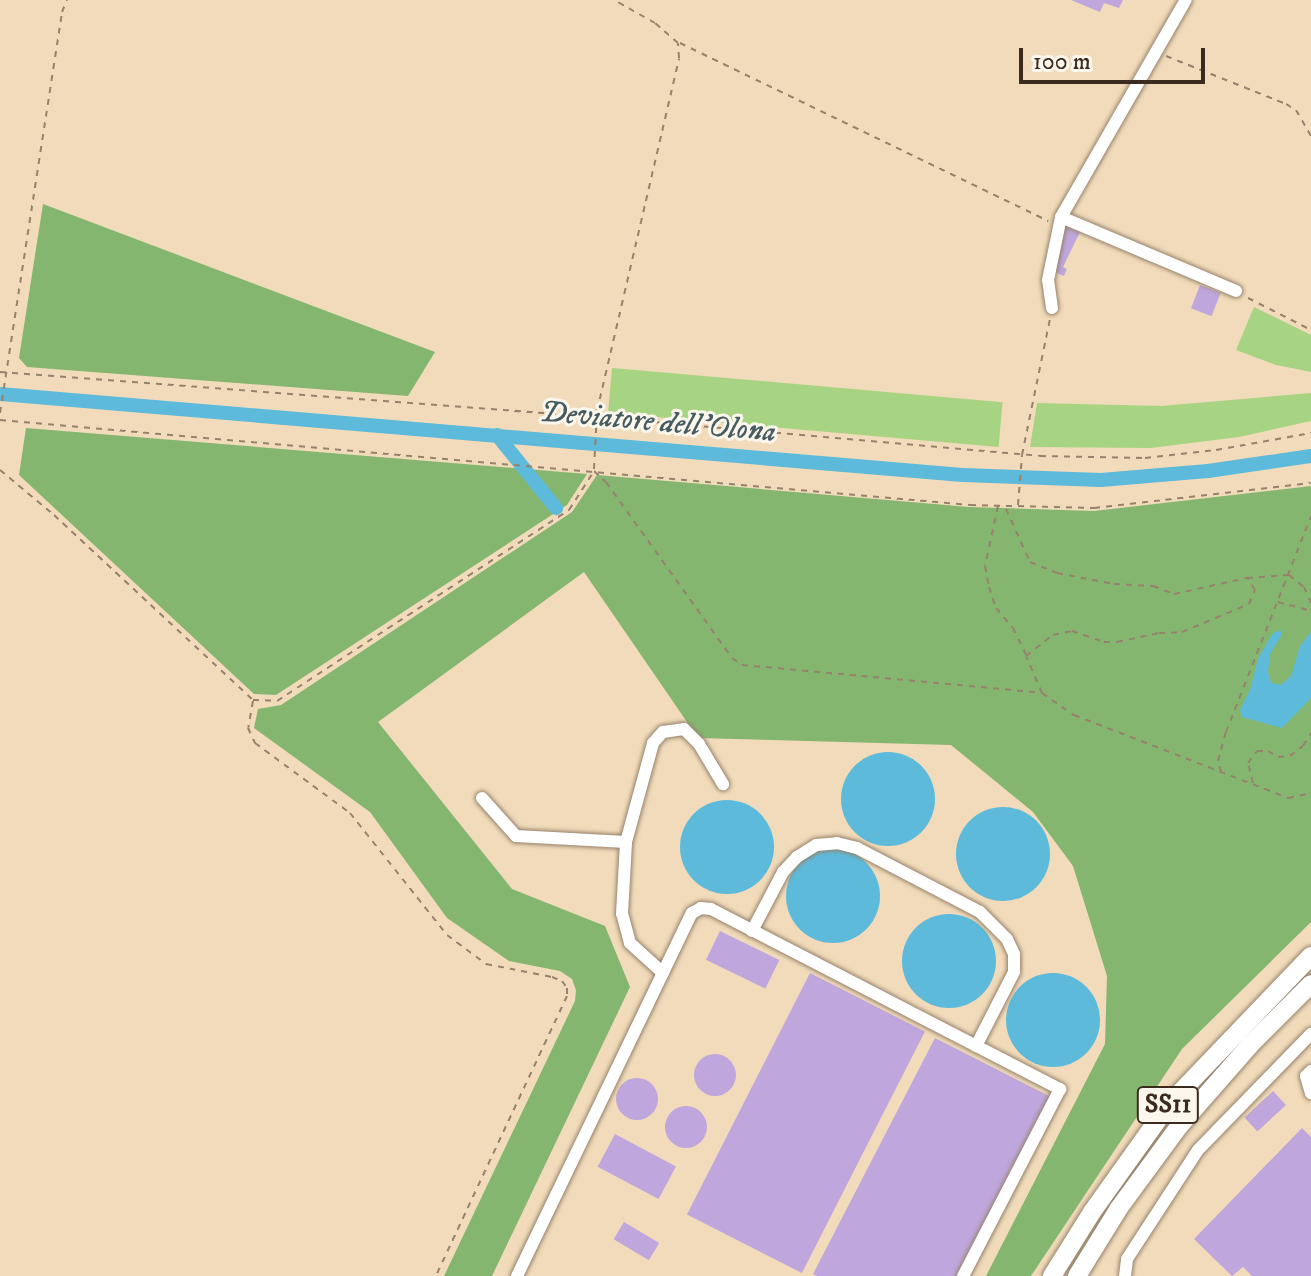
<!DOCTYPE html>
<style>
body{margin:0}
#map{position:relative;width:1311px;height:1276px;overflow:hidden;background:#f1dbba;font-family:"IM FELL DW Pica",serif}
div>[style]{position:absolute}
.green>*{inset:0;background:#a7d482;transform-origin:0 0}
.forest>*{inset:0;background:#85b670}
.water>*{inset:0;background:#5dbadb}
.round{border-radius:50%}
.canal>*{height:14px;margin:-7px;padding:0 7px;transform-origin:7px;border-radius:7px;background:#5dbadb}
.building>*{inset:0;background:#bfa6dc;transform-origin:0 0}
.path>*{height:2px;margin-top:-1px;transform-origin:0;background:repeating-linear-gradient(90deg,#96826c 0 6px,transparent 0 12px)}
.roads{filter:drop-shadow(0 0 2px #96826c) drop-shadow(0 0 2px #96826c)}
.minor>*{height:12px;margin:-6px;padding:0 6px;transform-origin:6px;border-radius:6px;background:#fff}
.highway>*{height:18px;margin:-9px;padding:0 9px;transform-origin:9px;border-radius:9px;background:#fff}
span{translate:-50% -50%;white-space:nowrap;text-align:center;line-height:1.15;-webkit-text-stroke:6px #fbf7ec;paint-order:stroke}
.shield-label span{padding:2px 6px;background:#fbf7ec;border:2px solid;border-radius:6px;-webkit-text-stroke-width:0}
.shield-label{font-size:26px;color:#3b2a1e;font-weight:700}
.water-label{font-size:30px;color:#475c60;font-style:italic}
.scale{position:absolute;left:1019px;top:48px;width:186px;height:36px;box-sizing:border-box;border:4px solid #3b2a1e;border-top:0;padding-left:10px;font-size:24px;line-height:28px;white-space:nowrap;color:#3b2a1e;-webkit-text-stroke:6px #fbf7ec;paint-order:stroke}
</style>
<div id="map">
<div class="green">
<i style="clip-path:polygon(1254px 307px,1311px 335px,1311px 372px,1276px 365px,1236px 350px)"></i>
<i style="left:612px;top:368px;width:392px;height:45px;rotate:5deg"></i>
<i style="clip-path:polygon(1311px 393px,1311px 421px,1239px 437px,1151px 448px,1030px 447px,1037px 403px,1161px 406px)"></i>
</div>
<div class="forest">
<i style="clip-path:polygon(43px 204px,435px 352px,408px 396px,27px 367px,19px 358px)"></i>
<i style="clip-path:polygon(26px 428px,587px 474px,567px 505px,276px 695px,254px 694px,19px 475px)"></i>
<i style="clip-path:polygon(597px 475px,969px 507px,1094px 511px,1311px 486px,1311px 922px,1182px 1049px,1031px 1276px,986px 1276px,1105px 1044px,1107px 976px,1073px 866px,1033px 812px,951px 745px,698px 738px,584px 572px,378px 722px,512px 889px,605px 926px,630px 987px,492px 1276px,444px 1276px,575px 1001px,576px 990px,572px 979px,560px 971px,509px 961px,447px 918px,370px 812px,254px 728px,258px 709px,281px 705px,572px 512px)"></i>
</div>
<div class="water">
<i style="clip-path:polygon(1280px 630px,1282px 634px,1270px 654px,1268px 672px,1271px 683px,1281px 685px,1291px 676px,1300px 646px,1311px 632px,1311px 698px,1282px 728px,1242px 717px,1240px 710px,1250px 690px,1258px 659px,1272px 634px)"></i>
<i class="round" style="left:841px;top:752px;width:94px;height:94px"></i>
<i class="round" style="left:680px;top:800px;width:94px;height:94px"></i>
<i class="round" style="left:956px;top:807px;width:94px;height:94px"></i>
<i class="round" style="left:786px;top:849px;width:94px;height:94px"></i>
<i class="round" style="left:902px;top:914px;width:94px;height:94px"></i>
<i class="round" style="left:1006px;top:973px;width:94px;height:94px"></i>
</div>
<div class="canal">
<i style="left:0;top:394px;width:966px;rotate:4.81deg"></i>
<i style="left:963px;top:475px;width:138px;rotate:2.1deg"></i>
<i style="left:1101px;top:480px;width:107px;rotate:-4.8deg"></i>
<i style="left:1208px;top:471px;width:104px;rotate:-8.3deg"></i>
<i style="left:497px;top:435px;width:94px;rotate:51.1deg"></i>
</div>
<div class="building">
<i style="clip-path:polygon(1071px 0,1123px 0,1119px 8px,1104px 3px,1100px 12px)"></i>
<i style="clip-path:polygon(1063px 226px,1080px 232px,1063px 267px,1067px 269px,1064px 276px,1052px 271px)"></i>
<i style="left:1200px;top:285px;width:22px;height:25px;rotate:21deg"></i>
<i style="left:720px;top:931px;width:66px;height:32px;rotate:26deg"></i>
<i style="left:810px;top:973px;width:129px;height:271px;rotate:27deg"></i>
<i style="clip-path:polygon(935px 1038px,1051px 1097px,958px 1276px,817px 1276px,813px 1274px)"></i>
<i class="round" style="left:694px;top:1054px;width:42px;height:42px"></i>
<i class="round" style="left:616px;top:1078px;width:42px;height:42px"></i>
<i style="left:1273px;top:1091px;width:19px;height:39px;rotate:47deg"></i>
<i class="round" style="left:665px;top:1106px;width:42px;height:42px"></i>
<i style="clip-path:polygon(1302px 1128px,1311px 1137px,1311px 1276px,1252px 1276px,1243px 1267px,1232px 1276px,1194px 1239px)"></i>
<i style="left:615px;top:1134px;width:69px;height:37px;rotate:28deg"></i>
<i style="left:624px;top:1222px;width:41px;height:20px;rotate:31deg"></i>
</div>
<div class="path">
<i style="left:680px;top:43px;width:409px;rotate:25.8deg"></i>
<i style="left:1166px;top:56px;width:129px;rotate:21.8deg"></i>
<i style="left:1286px;top:104px;width:12px;rotate:31deg"></i>
<i style="left:1296px;top:110px;width:30px;rotate:60deg"></i>
<i style="left:1248px;top:298px;width:71px;rotate:26.9deg"></i>
<i style="left:0;top:372px;width:598px;rotate:4.32deg"></i>
<i style="left:596px;top:417px;width:446px;rotate:5deg"></i>
<i style="left:1040px;top:456px;width:105px;rotate:1.1deg"></i>
<i style="left:1145px;top:458px;width:71px;rotate:-6.4deg"></i>
<i style="left:1216px;top:450px;width:97px;rotate:-10.1deg"></i>
<i style="left:0;top:413px;width:406px;rotate:-81.2deg"></i>
<i style="left:62px;top:12px;width:13px;rotate:-67deg"></i>
<i style="left:0;top:420px;width:974px;rotate:5.01deg"></i>
<i style="left:970px;top:505px;width:124px;rotate:1.4deg"></i>
<i style="left:1094px;top:508px;width:218px;rotate:-6.6deg"></i>
<i style="left:594px;top:469px;width:58px;rotate:-87deg"></i>
<i style="left:597px;top:411px;width:362px;rotate:-76.9deg"></i>
<i style="left:679px;top:58px;width:15px;rotate:-94deg"></i>
<i style="left:678px;top:43px;width:30px;rotate:-139deg"></i>
<i style="left:655px;top:23px;width:47px;rotate:-150.7deg"></i>
<i style="left:0;top:470px;width:70px;rotate:39.8deg"></i>
<i style="left:54px;top:515px;width:272px;rotate:42.9deg"></i>
<i style="left:253px;top:700px;width:24px;rotate:2deg"></i>
<i style="left:277px;top:701px;width:349px;rotate:-33.2deg"></i>
<i style="left:569px;top:510px;width:46px;rotate:-57.3deg"></i>
<i style="left:594px;top:471px;width:16px;rotate:43deg"></i>
<i style="left:606px;top:482px;width:216px;rotate:54.4deg"></i>
<i style="left:732px;top:658px;width:12px;rotate:35deg"></i>
<i style="left:742px;top:665px;width:301px;rotate:5.3deg"></i>
<i style="left:1042px;top:693px;width:39px;rotate:35deg"></i>
<i style="left:1074px;top:715px;width:230px;rotate:21.2deg"></i>
<i style="left:1288px;top:798px;width:24px;rotate:-12deg"></i>
<i style="left:1018px;top:505px;width:50px;rotate:-85.4deg"></i>
<i style="left:1022px;top:455px;width:140px;rotate:-78.4deg"></i>
<i style="left:998px;top:506px;width:61px;rotate:102.2deg"></i>
<i style="left:985px;top:566px;width:21px;rotate:79deg"></i>
<i style="left:989px;top:587px;width:22px;rotate:72deg"></i>
<i style="left:996px;top:608px;width:26px;rotate:50deg"></i>
<i style="left:1013px;top:628px;width:30px;rotate:64deg"></i>
<i style="left:1006px;top:509px;width:58px;rotate:65.6deg"></i>
<i style="left:1030px;top:562px;width:29px;rotate:22deg"></i>
<i style="left:1057px;top:573px;width:58px;rotate:10.9deg"></i>
<i style="left:1114px;top:584px;width:39px;rotate:3deg"></i>
<i style="left:1153px;top:586px;width:22px;rotate:21deg"></i>
<i style="left:1174px;top:594px;width:75px;rotate:-12.4deg"></i>
<i style="left:1247px;top:578px;width:42px;rotate:-4.1deg"></i>
<i style="left:1289px;top:575px;width:19px;rotate:39deg"></i>
<i style="left:1304px;top:587px;width:17px;rotate:66deg"></i>
<i style="left:1278px;top:602px;width:34px;rotate:15deg"></i>
<i style="left:1042px;top:693px;width:40px;rotate:-113.4deg"></i>
<i style="left:1026px;top:656px;width:34px;rotate:-38deg"></i>
<i style="left:1053px;top:635px;width:19px;rotate:-12deg"></i>
<i style="left:1072px;top:631px;width:34px;rotate:19deg"></i>
<i style="left:1104px;top:642px;width:13px"></i>
<i style="left:1117px;top:642px;width:43px;rotate:-12.1deg"></i>
<i style="left:1159px;top:633px;width:23px;rotate:-2deg"></i>
<i style="left:1182px;top:632px;width:73px;rotate:-22.7deg"></i>
<i style="left:1249px;top:604px;width:15px;rotate:-67deg"></i>
<i style="left:1255px;top:590px;width:13px;rotate:-122deg"></i>
<i style="left:253px;top:701px;width:27px;rotate:100deg"></i>
<i style="left:248px;top:728px;width:17px;rotate:65deg"></i>
<i style="left:255px;top:743px;width:118px;rotate:36.4deg"></i>
<i style="left:350px;top:813px;width:156px;rotate:51.5deg"></i>
<i style="left:447px;top:935px;width:49px;rotate:36.6deg"></i>
<i style="left:486px;top:964px;width:67px;rotate:11.1deg"></i>
<i style="left:552px;top:977px;width:11px;rotate:22deg"></i>
<i style="left:562px;top:981px;width:9px;rotate:54deg"></i>
<i style="left:567px;top:988px;width:8px;rotate:90deg"></i>
<i style="left:567px;top:996px;width:309px;rotate:115.1deg"></i>
<i style="left:1221px;top:772px;width:11px;rotate:-105deg"></i>
<i style="left:1218px;top:761px;width:30px;rotate:-75deg"></i>
<i style="left:1226px;top:732px;width:232px;rotate:-68.5deg"></i>
<i style="left:1253px;top:783px;width:21px;rotate:-104deg"></i>
<i style="left:1248px;top:763px;width:15px;rotate:-53deg"></i>
<i style="left:1257px;top:751px;width:11px"></i>
<i style="left:1268px;top:751px;width:12px;rotate:31deg"></i>
<i style="left:1278px;top:757px;width:12px;rotate:-5deg"></i>
<i style="left:1290px;top:756px;width:16px;rotate:-38deg"></i>
<i style="left:1303px;top:746px;width:15px;rotate:-58deg"></i>
</div>
<div class="roads">
<div class="minor">
<i style="left:1061px;top:217px;width:190px;rotate:22.9deg"></i>
<i style="left:1052px;top:308px;width:28px;rotate:-98deg"></i>
<i style="left:1048px;top:280px;width:64px;rotate:-78.3deg"></i>
<i style="left:1061px;top:217px;width:250px;rotate:-60.1deg"></i>
<i style="left:482px;top:798px;width:51px;rotate:48.2deg"></i>
<i style="left:516px;top:836px;width:110px;rotate:3.1deg"></i>
<i style="left:752px;top:931px;width:67px;rotate:-62.3deg"></i>
<i style="left:783px;top:872px;width:21px;rotate:-47deg"></i>
<i style="left:797px;top:857px;width:22px;rotate:-32deg"></i>
<i style="left:816px;top:845px;width:21px;rotate:-5deg"></i>
<i style="left:837px;top:843px;width:21px;rotate:14deg"></i>
<i style="left:857px;top:848px;width:139px;rotate:27.5deg"></i>
<i style="left:980px;top:912px;width:38px;rotate:45deg"></i>
<i style="left:1007px;top:939px;width:17px;rotate:65deg"></i>
<i style="left:1014px;top:954px;width:18px;rotate:90deg"></i>
<i style="left:1014px;top:972px;width:83px;rotate:117.2deg"></i>
<i style="left:663px;top:973px;width:45px;rotate:-137.7deg"></i>
<i style="left:630px;top:943px;width:30px;rotate:-105deg"></i>
<i style="left:622px;top:914px;width:72px;rotate:-86.8deg"></i>
<i style="left:626px;top:842px;width:103px;rotate:-74.7deg"></i>
<i style="left:653px;top:743px;width:15px;rotate:-48deg"></i>
<i style="left:663px;top:732px;width:21px;rotate:-8deg"></i>
<i style="left:684px;top:729px;width:21px;rotate:45deg"></i>
<i style="left:699px;top:744px;width:47px;rotate:59deg"></i>
<i style="left:1311px;top:1071px;width:7px;rotate:135deg"></i>
<i style="left:1306px;top:1076px;width:18px;rotate:74deg"></i>
<i style="left:517px;top:1276px;width:403px;rotate:-64.3deg"></i>
<i style="left:692px;top:913px;width:10px;rotate:-29deg"></i>
<i style="left:701px;top:908px;width:10px;rotate:6deg"></i>
<i style="left:711px;top:909px;width:393px;rotate:27.3deg"></i>
<i style="left:1060px;top:1089px;width:211px;rotate:117.4deg"></i>
<i style="left:1125px;top:1276px;width:17px;rotate:-83deg"></i>
<i style="left:1127px;top:1259px;width:130px;rotate:-56.9deg"></i>
<i style="left:1198px;top:1150px;width:162px;rotate:-45.8deg"></i>
</div>
<div class="highway">
<i style="left:1052px;top:1276px;width:75px;rotate:-58deg"></i>
<i style="left:1092px;top:1212px;width:133px;rotate:-54.5deg"></i>
<i style="left:1169px;top:1104px;width:205px;rotate:-46.2deg"></i>
<i style="left:1077px;top:1276px;width:80px;rotate:-58.3deg"></i>
<i style="left:1119px;top:1208px;width:103px;rotate:-53.7deg"></i>
<i style="left:1180px;top:1125px;width:106px;rotate:-48.8deg"></i>
<i style="left:1250px;top:1045px;width:86px;rotate:-45deg"></i>
</div>
</div>
<div class="shield-label">
<span style="left:1168px;top:1105px">SS11</span>
</div>
<div class="water-label">
<span style="left:658px;top:423px;rotate:5deg">Deviatore dell'Olona</span>
</div>
<div class="scale">100 m</div>
</div>
